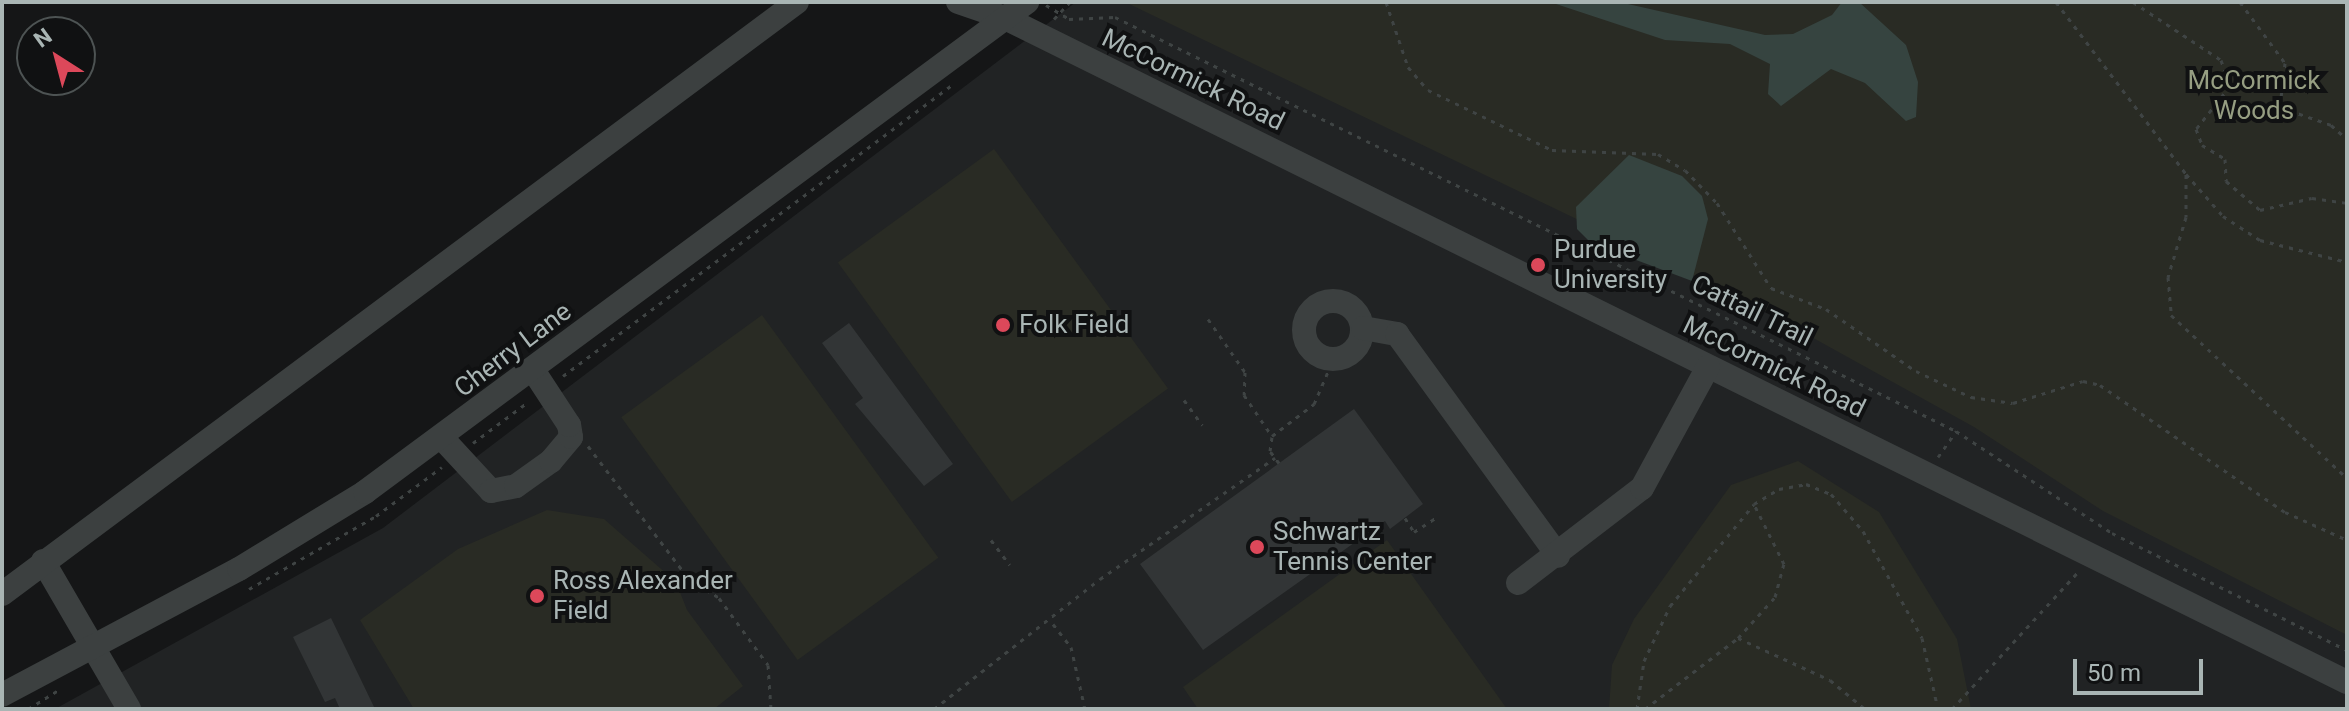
<!DOCTYPE html>
<style>
body{margin:0}
#map{position:relative;width:2349px;height:711px;overflow:hidden;background:#151617;font-family:Roboto,sans-serif}
div>[style]{position:absolute}
.built>*{inset:0;background:#212324}
.green>*{inset:0;background:#292b24;transform-origin:0 0}
.water>*{inset:0;background:#364440}
.building>*{inset:0;background:#323536}
.path>*{height:3px;margin-top:-1.5px;transform-origin:0;background:repeating-linear-gradient(90deg,#3f4444 0 4px,transparent 0 10px)}
.minor>*{height:24px;margin:-12px;padding:0 12px;transform-origin:12px;border-radius:12px;background:#3c4040}
.minor>.ring{margin:-12px;padding:0;box-sizing:content-box;background:none;border:24px solid #3c4040;border-radius:50%}
.dots>*{width:22px;height:22px;translate:-50% -50%;box-sizing:border-box;border:4px solid #101112;border-radius:50%}
span{translate:-50% -50%;white-space:nowrap;text-align:center;line-height:1.15;-webkit-text-stroke:8px #101112;paint-order:stroke}
.street-label{font-size:26px;color:#a9b5b4}
.park-label{font-size:26px;color:#969e82}
.poi-label{font-size:26px;color:#a9b5b4}
.left{translate:0 -50%;text-align:left}
.frame{position:absolute;inset:0;border:4px solid #a9b5b4;pointer-events:none}
.north{position:absolute;left:16px;top:16px;width:80px;height:80px;box-sizing:border-box;background:#101112;border:2px solid #4d5353;border-radius:50%;rotate:324deg;font-size:22px;font-weight:700;line-height:32px;text-align:center;color:#a9b5b4}
.north::after{content:'';display:block;margin:auto;width:28px;height:36px;background:#dc485a;clip-path:polygon(50% 0,100% 100%,50% 72%,0 100%)}
.scale{position:absolute;left:2073px;top:659px;width:130px;height:36px;box-sizing:border-box;border:4px solid #a9b5b4;border-top:0;padding-left:10px;font-size:24px;line-height:28px;white-space:nowrap;color:#a9b5b4;-webkit-text-stroke:6px #101112;paint-order:stroke}
</style>
<div id="map">
<div class="built">
<i style="clip-path:polygon(1076px 2px,2347px 2px,2347px 709px,55px 709px,383px 528px)"></i>
</div>
<div class="green">
<i style="clip-path:polygon(1125px 2px,2347px 2px,2347px 635px,2103px 511px,1974px 427px,1743px 299px)"></i>
<i style="left:994px;top:149px;width:296px;height:193px;rotate:54deg"></i>
<i style="left:762px;top:315px;width:300px;height:174px;rotate:54deg"></i>
<i style="clip-path:polygon(1798px 461px,1879px 512px,1957px 639px,1971px 709px,1609px 709px,1612px 665px,1634px 619px,1731px 485px)"></i>
<i style="clip-path:polygon(547px 510px,604px 519px,676px 582px,687px 610px,743px 686px,714px 709px,414px 709px,360px 620px,458px 549px)"></i>
<i style="clip-path:polygon(1387px 540px,1507px 709px,1198px 709px,1183px 687px)"></i>
</div>
<div class="water">
<i style="clip-path:polygon(1550px 2px,1619px 2px,1765px 35px,1793px 34px,1832px 15px,1842px 2px,1859px 2px,1906px 45px,1918px 82px,1916px 117px,1906px 121px,1865px 83px,1831px 69px,1781px 106px,1768px 94px,1770px 64px,1730px 44px,1665px 40px)"></i>
<i style="clip-path:polygon(1629px 155px,1682px 176px,1702px 196px,1708px 219px,1692px 281px,1591px 243px,1577px 229px,1576px 207px)"></i>
</div>
<div class="building">
<i style="clip-path:polygon(849px 323px,953px 464px,924px 486px,855px 404px,863px 398px,822px 343px)"></i>
<i style="clip-path:polygon(1354px 409px,1423px 504px,1390px 529px,1385px 521px,1203px 650px,1140px 564px)"></i>
<i style="clip-path:polygon(331px 618px,362px 682px,375px 709px,340px 709px,335px 698px,325px 702px,293px 637px)"></i>
</div>
<div class="path">
<i style="left:1386px;top:2px;width:69px;rotate:71.3deg"></i>
<i style="left:1408px;top:67px;width:30px;rotate:49deg"></i>
<i style="left:1428px;top:90px;width:138px;rotate:25.8deg"></i>
<i style="left:1552px;top:150px;width:106px;rotate:2.2deg"></i>
<i style="left:1658px;top:154px;width:31px;rotate:31deg"></i>
<i style="left:1685px;top:170px;width:46px;rotate:45.9deg"></i>
<i style="left:1717px;top:203px;width:101px;rotate:57.6deg"></i>
<i style="left:1771px;top:288px;width:59px;rotate:20.9deg"></i>
<i style="left:1826px;top:309px;width:109px;rotate:34.6deg"></i>
<i style="left:1916px;top:371px;width:61px;rotate:25.3deg"></i>
<i style="left:1971px;top:397px;width:42px;rotate:8.1deg"></i>
<i style="left:2013px;top:403px;width:73px;rotate:-17.4deg"></i>
<i style="left:2083px;top:381px;width:17px;rotate:13deg"></i>
<i style="left:2100px;top:385px;width:224px;rotate:34.5deg"></i>
<i style="left:2285px;top:512px;width:68px;rotate:24.3deg"></i>
<i style="left:2056px;top:2px;width:216px;rotate:52.9deg"></i>
<i style="left:2186px;top:174px;width:43px;rotate:90deg"></i>
<i style="left:2186px;top:217px;width:63px;rotate:106.7deg"></i>
<i style="left:2168px;top:277px;width:38px;rotate:85deg"></i>
<i style="left:2171px;top:315px;width:240px;rotate:42.8deg"></i>
<i style="left:2133px;top:2px;width:105px;rotate:33.4deg"></i>
<i style="left:2221px;top:60px;width:28px;rotate:71deg"></i>
<i style="left:2230px;top:86px;width:55px;rotate:128.3deg"></i>
<i style="left:2196px;top:129px;width:17px;rotate:69deg"></i>
<i style="left:2202px;top:145px;width:27px;rotate:31deg"></i>
<i style="left:2225px;top:159px;width:22px;rotate:87deg"></i>
<i style="left:2226px;top:181px;width:45px;rotate:40.5deg"></i>
<i style="left:2260px;top:210px;width:53px;rotate:-13deg"></i>
<i style="left:2312px;top:198px;width:35px;rotate:8deg"></i>
<i style="left:2240px;top:2px;width:76px;rotate:53.6deg"></i>
<i style="left:2285px;top:63px;width:44px;rotate:96.5deg"></i>
<i style="left:2280px;top:107px;width:54px;rotate:19.4deg"></i>
<i style="left:2331px;top:125px;width:21px;rotate:41deg"></i>
<i style="left:1046px;top:5px;width:27px;rotate:31deg"></i>
<i style="left:1069px;top:19px;width:46px;rotate:-2.5deg"></i>
<i style="left:1115px;top:17px;width:937px;rotate:26.21deg"></i>
<i style="left:1956px;top:431px;width:186px;rotate:33.2deg"></i>
<i style="left:2112px;top:533px;width:263px;rotate:26.5deg"></i>
<i style="left:1054px;top:19px;width:23px;rotate:-47deg"></i>
<i style="left:2186px;top:174px;width:56px;rotate:48.6deg"></i>
<i style="left:2223px;top:216px;width:44px;rotate:33deg"></i>
<i style="left:2260px;top:240px;width:90px;rotate:14.2deg"></i>
<i style="left:1208px;top:319px;width:65px;rotate:55.1deg"></i>
<i style="left:1245px;top:372px;width:23px;rotate:92deg"></i>
<i style="left:1244px;top:395px;width:50px;rotate:55.7deg"></i>
<i style="left:563px;top:376px;width:484px;rotate:-36.8deg"></i>
<i style="left:1184px;top:400px;width:31px;rotate:54deg"></i>
<i style="left:473px;top:443px;width:69px;rotate:-36.7deg"></i>
<i style="left:588px;top:446px;width:167px;rotate:52.8deg"></i>
<i style="left:689px;top:579px;width:36px;rotate:32deg"></i>
<i style="left:719px;top:598px;width:83px;rotate:53.8deg"></i>
<i style="left:768px;top:665px;width:44px;rotate:86.1deg"></i>
<i style="left:1938px;top:457px;width:32px;rotate:-55deg"></i>
<i style="left:1279px;top:463px;width:15px;rotate:-127deg"></i>
<i style="left:1270px;top:451px;width:15px;rotate:-82deg"></i>
<i style="left:1272px;top:436px;width:53px;rotate:-37.3deg"></i>
<i style="left:1314px;top:404px;width:48px;rotate:-66.6deg"></i>
<i style="left:1405px;top:518px;width:17px;rotate:57deg"></i>
<i style="left:1414px;top:532px;width:27px;rotate:-33deg"></i>
<i style="left:991px;top:540px;width:31px;rotate:53deg"></i>
<i style="left:249px;top:589px;width:146px;rotate:-29.9deg"></i>
<i style="left:376px;top:516px;width:82px;rotate:-36.6deg"></i>
<i style="left:1053px;top:624px;width:29px;rotate:52deg"></i>
<i style="left:1071px;top:647px;width:64px;rotate:77.3deg"></i>
<i style="left:1738px;top:638px;width:101px;rotate:24.5deg"></i>
<i style="left:1830px;top:680px;width:45px;rotate:39.6deg"></i>
<i style="left:28px;top:709px;width:36px;rotate:-32deg"></i>
<i style="left:934px;top:709px;width:211px;rotate:-38.1deg"></i>
<i style="left:1100px;top:579px;width:213px;rotate:-34.7deg"></i>
<i style="left:1637px;top:709px;width:49px;rotate:-81.7deg"></i>
<i style="left:1644px;top:661px;width:61px;rotate:-64.7deg"></i>
<i style="left:1670px;top:606px;width:132px;rotate:-50.5deg"></i>
<i style="left:1754px;top:504px;width:29px;rotate:-31deg"></i>
<i style="left:1779px;top:489px;width:27px;rotate:-10deg"></i>
<i style="left:1806px;top:484px;width:27px;rotate:22deg"></i>
<i style="left:1831px;top:494px;width:49px;rotate:49.1deg"></i>
<i style="left:1863px;top:531px;width:122px;rotate:61.1deg"></i>
<i style="left:1922px;top:638px;width:73px;rotate:77.3deg"></i>
<i style="left:1645px;top:709px;width:117px;rotate:-37.4deg"></i>
<i style="left:1738px;top:638px;width:55px;rotate:-47.9deg"></i>
<i style="left:1775px;top:597px;width:34px;rotate:-75deg"></i>
<i style="left:1784px;top:564px;width:67px;rotate:-116.6deg"></i>
<i style="left:1952px;top:709px;width:188px;rotate:-47.4deg"></i>
</div>
<div class="minor">
<i style="left:958px;top:2px;width:50px;rotate:18.8deg"></i>
<i style="left:1005px;top:18px;width:1497px;rotate:26.33deg"></i>
<i class="ring" style="left:1304px;top:301px;width:34px;height:34px"></i>
<i style="left:1363px;top:328px;width:35px;rotate:10deg"></i>
<i style="left:1397px;top:334px;width:274px;rotate:54deg"></i>
<i style="left:442px;top:438px;width:72px;rotate:47.2deg"></i>
<i style="left:491px;top:491px;width:25px;rotate:-11deg"></i>
<i style="left:516px;top:486px;width:43px;rotate:-35.5deg"></i>
<i style="left:551px;top:461px;width:31px;rotate:-50deg"></i>
<i style="left:571px;top:437px;width:12px;rotate:-99deg"></i>
<i style="left:569px;top:425px;width:66px;rotate:-123.2deg"></i>
<i style="left:43px;top:561px;width:171px;rotate:59.8deg"></i>
<i style="left:1518px;top:583px;width:156px;rotate:-37.5deg"></i>
<i style="left:1642px;top:488px;width:138px;rotate:-61.4deg"></i>
<i style="left:2px;top:594px;width:991px;rotate:-36.67deg"></i>
<i style="left:2px;top:695px;width:268px;rotate:-28deg"></i>
<i style="left:239px;top:569px;width:148px;rotate:-31.4deg"></i>
<i style="left:365px;top:492px;width:824px;rotate:-36.51deg"></i>
</div>
<div class="dots">
<i style="left:1538px;top:265px;background:#dc485a"></i>
<i style="left:1003px;top:325px;background:#dc485a"></i>
<i style="left:1257px;top:547px;background:#dc485a"></i>
<i style="left:537px;top:596px;background:#dc485a"></i>
</div>
<div class="street-label">
<span style="left:1193px;top:80px;rotate:26deg">McCormick Road</span>
<span style="left:1752px;top:311px;rotate:26deg">Cattail Trail</span>
<span style="left:513px;top:350px;rotate:-37deg">Cherry Lane</span>
<span style="left:1774px;top:367px;rotate:26deg">McCormick Road</span>
</div>
<div class="park-label">
<span style="left:2254px;top:96px">McCormick<br>Woods</span>
</div>
<div class="poi-label">
<span class="left" style="left:1554px;top:265px">Purdue<br>University</span>
<span class="left" style="left:1019px;top:325px">Folk Field</span>
<span class="left" style="left:1273px;top:547px">Schwartz<br>Tennis Center</span>
<span class="left" style="left:553px;top:596px">Ross Alexander<br>Field</span>
</div>
<div class="frame"></div>
<div class="north">N</div>
<div class="scale">50 m</div>
</div>
